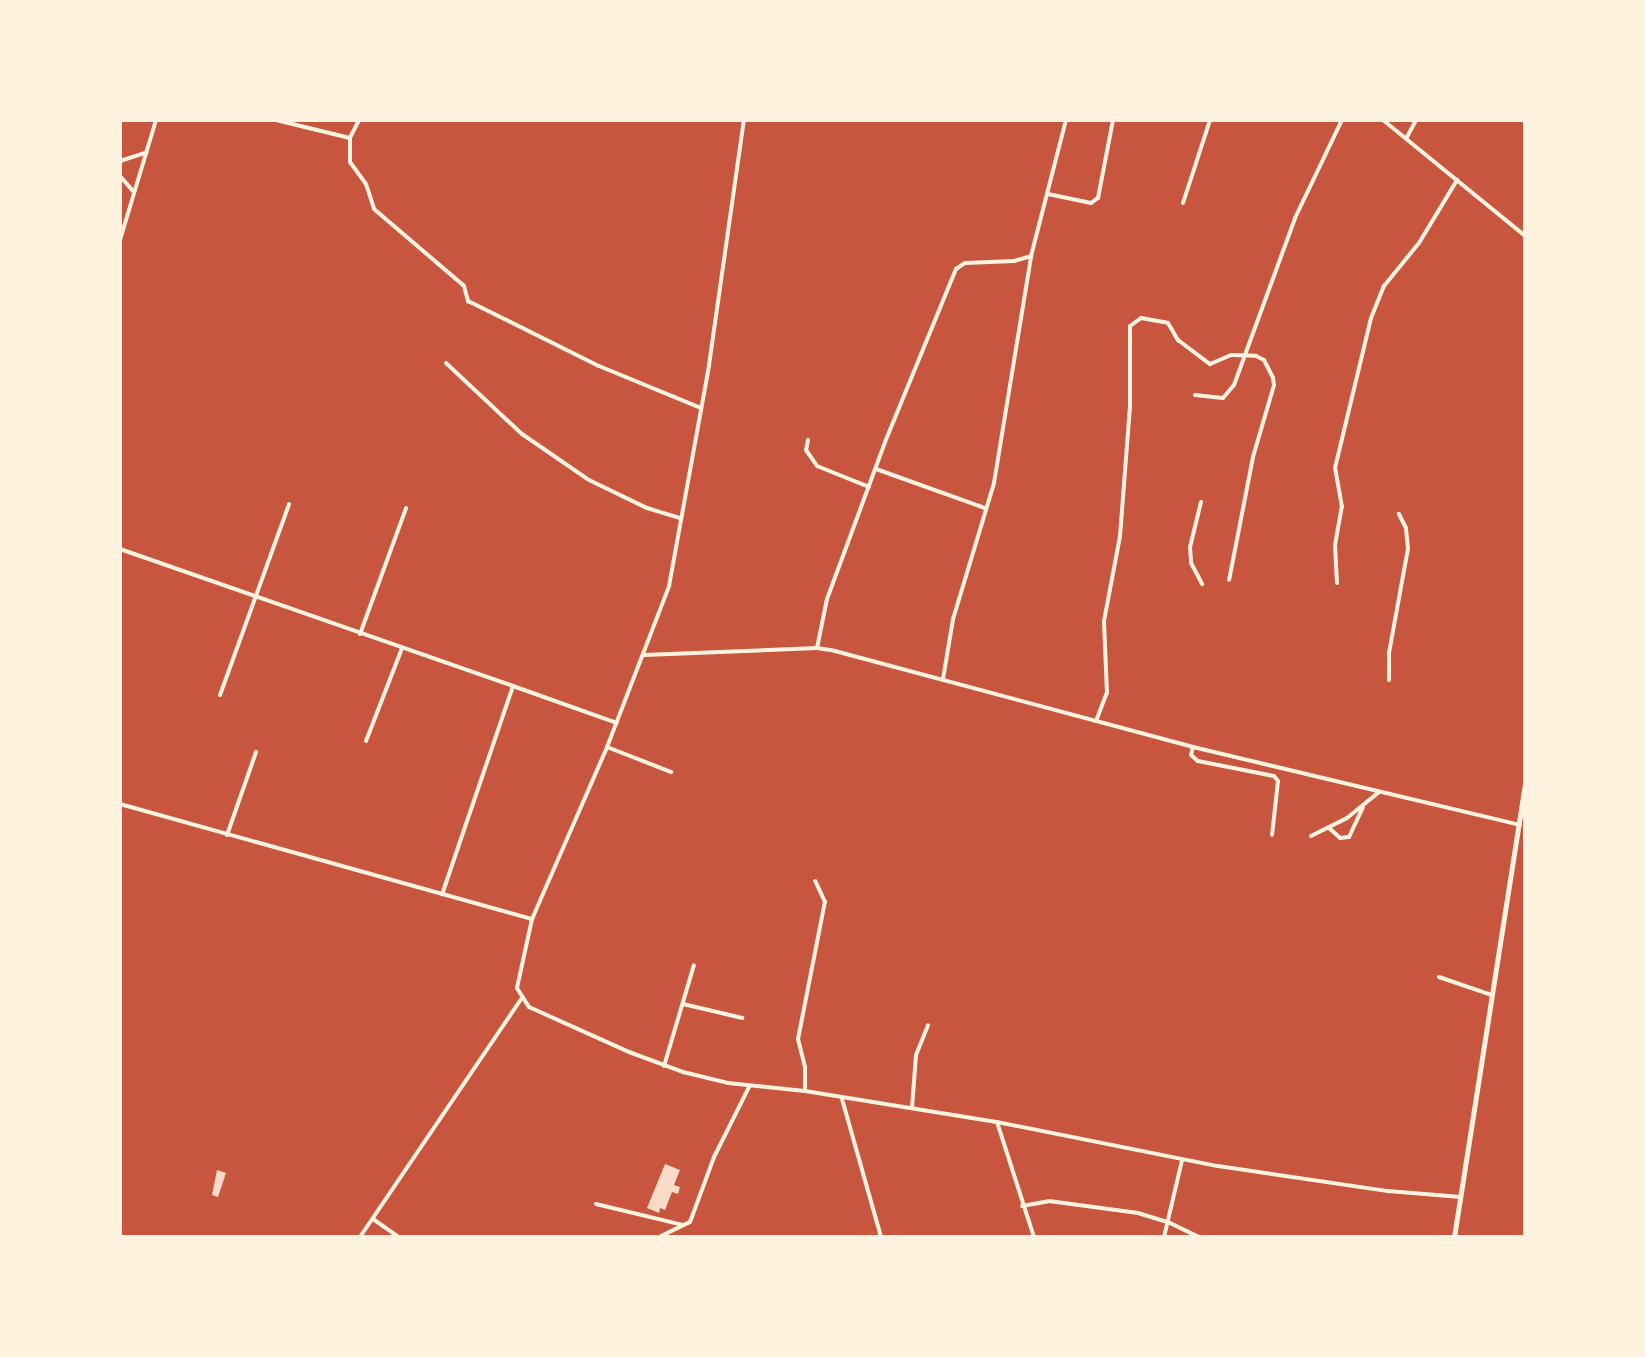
<!DOCTYPE html>
<style>
body{margin:0}
#map{position:relative;width:1645px;height:1357px;overflow:hidden;background:#c8553d;font-family:"Varela Round",sans-serif}
div>[style]{position:absolute}
.building>*{inset:0;background:#f7dbc8}
.minor>*{height:4px;margin:-2px;padding:0 2px;transform-origin:2px;border-radius:2px;background:#fff3e0}
.secondary>*{height:5px;margin:-2.5px;padding:0 2.5px;transform-origin:2.5px;border-radius:2.5px;background:#fff3e0}
span{translate:-50% -50%;white-space:nowrap;text-align:center;line-height:1.15;-webkit-text-stroke:6px #fff3e0;paint-order:stroke}
.frame{position:absolute;inset:0;border:122px solid #fff3e0;pointer-events:none}
</style>
<div id="map">
<div class="building">
<i style="clip-path:polygon(665px 1164px,680px 1170px,674px 1185px,680px 1187px,678px 1194px,672px 1192px,665px 1210px,660px 1208px,659px 1213px,647px 1208px)"></i>
<i style="clip-path:polygon(217px 1170px,226px 1173px,218px 1197px,212px 1195px)"></i>
</div>
<div class="minor">
<i style="left:276px;top:120px;width:76px;rotate:13.7deg"></i>
<i style="left:359px;top:120px;width:20px;rotate:117deg"></i>
<i style="left:350px;top:138px;width:24px;rotate:90deg"></i>
<i style="left:350px;top:162px;width:27px;rotate:54deg"></i>
<i style="left:366px;top:184px;width:26px;rotate:72deg"></i>
<i style="left:374px;top:209px;width:118px;rotate:40.5deg"></i>
<i style="left:464px;top:286px;width:16px;rotate:75deg"></i>
<i style="left:468px;top:301px;width:146px;rotate:26.4deg"></i>
<i style="left:599px;top:366px;width:110px;rotate:22.4deg"></i>
<i style="left:1383px;top:120px;width:183px;rotate:39.2deg"></i>
<i style="left:1407px;top:137px;width:19px;rotate:-62deg"></i>
<i style="left:120px;top:161px;width:28px;rotate:-18deg"></i>
<i style="left:120px;top:176px;width:21px;rotate:49deg"></i>
<i style="left:1048px;top:194px;width:44px;rotate:11.8deg"></i>
<i style="left:1091px;top:203px;width:9px;rotate:-36deg"></i>
<i style="left:1098px;top:198px;width:79px;rotate:-79.1deg"></i>
<i style="left:1183px;top:203px;width:87px;rotate:-72deg"></i>
<i style="left:120px;top:240px;width:125px;rotate:-73.3deg"></i>
<i style="left:446px;top:363px;width:104px;rotate:43.1deg"></i>
<i style="left:522px;top:434px;width:81px;rotate:34.5deg"></i>
<i style="left:589px;top:480px;width:64px;rotate:25.8deg"></i>
<i style="left:647px;top:508px;width:34px;rotate:17deg"></i>
<i style="left:1195px;top:395px;width:28px;rotate:6deg"></i>
<i style="left:1223px;top:398px;width:17px;rotate:-50deg"></i>
<i style="left:1234px;top:385px;width:178px;rotate:-69.9deg"></i>
<i style="left:1295px;top:218px;width:109px;rotate:-64.4deg"></i>
<i style="left:808px;top:440px;width:10px;rotate:101deg"></i>
<i style="left:806px;top:450px;width:19px;rotate:55deg"></i>
<i style="left:817px;top:466px;width:56px;rotate:22deg"></i>
<i style="left:876px;top:469px;width:116px;rotate:19.7deg"></i>
<i style="left:1201px;top:502px;width:46px;rotate:103.7deg"></i>
<i style="left:1190px;top:547px;width:16px;rotate:86deg"></i>
<i style="left:1191px;top:563px;width:24px;rotate:62deg"></i>
<i style="left:120px;top:549px;width:416px;rotate:19.2deg"></i>
<i style="left:513px;top:686px;width:220px;rotate:108.8deg"></i>
<i style="left:1337px;top:583px;width:38px;rotate:-93deg"></i>
<i style="left:1335px;top:545px;width:39px;rotate:-80deg"></i>
<i style="left:1342px;top:507px;width:40px;rotate:-100deg"></i>
<i style="left:1335px;top:468px;width:154px;rotate:-76.5deg"></i>
<i style="left:1371px;top:318px;width:35px;rotate:-68deg"></i>
<i style="left:1384px;top:286px;width:55px;rotate:-50.9deg"></i>
<i style="left:1419px;top:243px;width:74px;rotate:-58.9deg"></i>
<i style="left:360px;top:634px;width:134px;rotate:-69.9deg"></i>
<i style="left:817px;top:648px;width:50px;rotate:-78.5deg"></i>
<i style="left:827px;top:599px;width:167px;rotate:-69.7deg"></i>
<i style="left:885px;top:442px;width:187px;rotate:-67.7deg"></i>
<i style="left:956px;top:269px;width:11px;rotate:-34deg"></i>
<i style="left:965px;top:263px;width:49px;rotate:-2.3deg"></i>
<i style="left:1014px;top:261px;width:18px;rotate:-16deg"></i>
<i style="left:644px;top:655px;width:173px;rotate:-2.3deg"></i>
<i style="left:817px;top:648px;width:18px;rotate:9deg"></i>
<i style="left:835px;top:651px;width:371px;rotate:15deg"></i>
<i style="left:1193px;top:747px;width:336px;rotate:13.4deg"></i>
<i style="left:943px;top:679px;width:61px;rotate:-80.5deg"></i>
<i style="left:953px;top:619px;width:142px;rotate:-73.2deg"></i>
<i style="left:994px;top:483px;width:230px;rotate:-80.7deg"></i>
<i style="left:1031px;top:256px;width:140px;rotate:-75.6deg"></i>
<i style="left:1389px;top:680px;width:27px;rotate:-90deg"></i>
<i style="left:1389px;top:653px;width:107px;rotate:-79.7deg"></i>
<i style="left:1408px;top:548px;width:20px;rotate:-96deg"></i>
<i style="left:1406px;top:528px;width:16px;rotate:-117deg"></i>
<i style="left:513px;top:686px;width:110px;rotate:19.6deg"></i>
<i style="left:220px;top:695px;width:203px;rotate:-70.1deg"></i>
<i style="left:1096px;top:721px;width:30px;rotate:-69deg"></i>
<i style="left:1107px;top:693px;width:72px;rotate:-92.4deg"></i>
<i style="left:1104px;top:621px;width:86px;rotate:-79.3deg"></i>
<i style="left:1120px;top:536px;width:129px;rotate:-85.6deg"></i>
<i style="left:1130px;top:407px;width:81px;rotate:-90deg"></i>
<i style="left:1130px;top:326px;width:14px;rotate:-36deg"></i>
<i style="left:1141px;top:318px;width:27px;rotate:10deg"></i>
<i style="left:1168px;top:323px;width:20px;rotate:60deg"></i>
<i style="left:1178px;top:340px;width:40px;rotate:37deg"></i>
<i style="left:1210px;top:364px;width:23px;rotate:-23deg"></i>
<i style="left:1231px;top:355px;width:25px;rotate:2deg"></i>
<i style="left:1256px;top:356px;width:9px;rotate:27deg"></i>
<i style="left:1264px;top:360px;width:20px;rotate:63deg"></i>
<i style="left:1273px;top:378px;width:7px;rotate:82deg"></i>
<i style="left:1274px;top:385px;width:75px;rotate:106.3deg"></i>
<i style="left:1253px;top:457px;width:125px;rotate:101deg"></i>
<i style="left:366px;top:741px;width:100px;rotate:-68.8deg"></i>
<i style="left:607px;top:747px;width:69px;rotate:21.3deg"></i>
<i style="left:1193px;top:747px;width:8px;rotate:104deg"></i>
<i style="left:1191px;top:755px;width:9px;rotate:41deg"></i>
<i style="left:1198px;top:761px;width:77px;rotate:11.2deg"></i>
<i style="left:1274px;top:776px;width:6px;rotate:51deg"></i>
<i style="left:1278px;top:781px;width:54px;rotate:96.3deg"></i>
<i style="left:120px;top:804px;width:428px;rotate:15.6deg"></i>
<i style="left:532px;top:919px;width:71px;rotate:102.3deg"></i>
<i style="left:517px;top:988px;width:22px;rotate:58deg"></i>
<i style="left:529px;top:1007px;width:110px;rotate:24.2deg"></i>
<i style="left:629px;top:1052px;width:58px;rotate:20.3deg"></i>
<i style="left:683px;top:1072px;width:46px;rotate:13.7deg"></i>
<i style="left:728px;top:1083px;width:77px;rotate:5.9deg"></i>
<i style="left:805px;top:1091px;width:194px;rotate:9.2deg"></i>
<i style="left:997px;top:1122px;width:225px;rotate:11.3deg"></i>
<i style="left:1218px;top:1166px;width:172px;rotate:8.4deg"></i>
<i style="left:1388px;top:1191px;width:73px;rotate:4.7deg"></i>
<i style="left:1329px;top:828px;width:15px;rotate:42deg"></i>
<i style="left:1340px;top:838px;width:9px;rotate:-6deg"></i>
<i style="left:1349px;top:837px;width:33px;rotate:-65deg"></i>
<i style="left:227px;top:835px;width:88px;rotate:-70.7deg"></i>
<i style="left:1311px;top:836px;width:40px;rotate:-26.6deg"></i>
<i style="left:1347px;top:818px;width:41px;rotate:-39.1deg"></i>
<i style="left:532px;top:919px;width:188px;rotate:-66.4deg"></i>
<i style="left:607px;top:747px;width:173px;rotate:-68.9deg"></i>
<i style="left:669px;top:586px;width:225px;rotate:-79.7deg"></i>
<i style="left:709px;top:365px;width:247px;rotate:-81.9deg"></i>
<i style="left:1439px;top:977px;width:56px;rotate:18.8deg"></i>
<i style="left:683px;top:1004px;width:61px;rotate:13.3deg"></i>
<i style="left:664px;top:1066px;width:105px;rotate:-73.5deg"></i>
<i style="left:805px;top:1091px;width:24px;rotate:-90deg"></i>
<i style="left:805px;top:1067px;width:29px;rotate:-104deg"></i>
<i style="left:798px;top:1039px;width:140px;rotate:-78.9deg"></i>
<i style="left:825px;top:902px;width:23px;rotate:-115deg"></i>
<i style="left:842px;top:1099px;width:143px;rotate:74.2deg"></i>
<i style="left:912px;top:1108px;width:53px;rotate:-85.7deg"></i>
<i style="left:916px;top:1055px;width:32px;rotate:-68deg"></i>
<i style="left:997px;top:1122px;width:121px;rotate:72.2deg"></i>
<i style="left:596px;top:1204px;width:89px;rotate:13.6deg"></i>
<i style="left:1022px;top:1206px;width:27px;rotate:-10deg"></i>
<i style="left:1049px;top:1201px;width:90px;rotate:7.7deg"></i>
<i style="left:1138px;top:1213px;width:31px;rotate:17deg"></i>
<i style="left:1168px;top:1222px;width:34px;rotate:26deg"></i>
<i style="left:373px;top:1219px;width:32px;rotate:35deg"></i>
<i style="left:360px;top:1237px;width:287px;rotate:-55.9deg"></i>
<i style="left:659px;top:1237px;width:34px;rotate:-26deg"></i>
<i style="left:690px;top:1222px;width:69px;rotate:-69.7deg"></i>
<i style="left:714px;top:1157px;width:80px;rotate:-63.4deg"></i>
<i style="left:1164px;top:1237px;width:79px;rotate:-76.8deg"></i>
</div>
<div class="secondary">
<i style="left:1454px;top:1237px;width:457px;rotate:-81.1deg"></i>
</div>
<div class="frame"></div>
</div>
